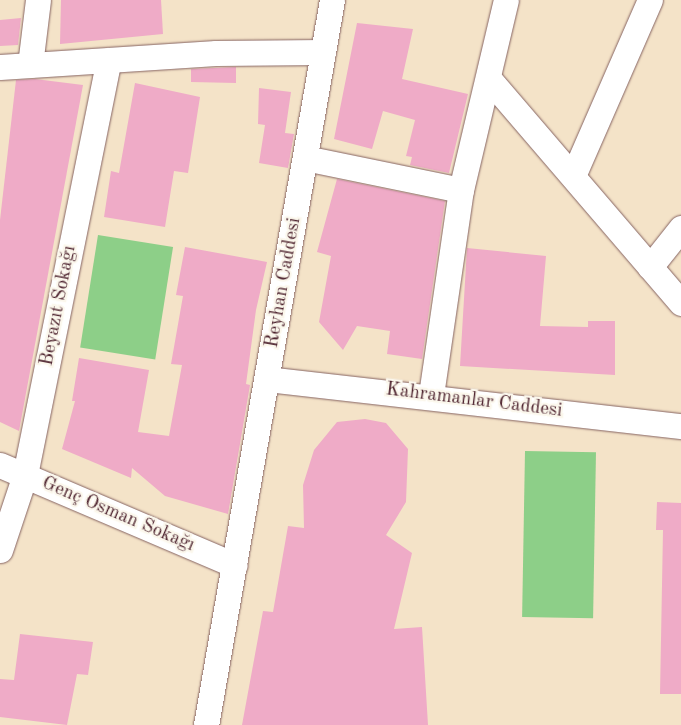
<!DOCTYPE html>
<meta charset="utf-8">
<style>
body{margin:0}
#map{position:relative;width:681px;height:725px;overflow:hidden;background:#f4e3c8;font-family:"Old Standard TT",serif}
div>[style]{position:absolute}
.green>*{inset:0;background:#8dcf88;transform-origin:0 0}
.building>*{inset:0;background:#efabc7}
.roads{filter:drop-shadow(0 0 1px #866462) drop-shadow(0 0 1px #866462)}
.minor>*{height:25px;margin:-12.5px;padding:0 12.5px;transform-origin:12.5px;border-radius:12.5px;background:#fff}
span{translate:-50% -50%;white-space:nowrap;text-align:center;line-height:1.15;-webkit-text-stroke:4.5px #fbf7ec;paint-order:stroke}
.street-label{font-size:19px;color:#4a1f2b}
</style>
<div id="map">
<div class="green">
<i style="left:98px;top:235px;width:76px;height:114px;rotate:9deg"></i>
<i style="left:525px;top:451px;width:71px;height:166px;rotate:1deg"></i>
</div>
<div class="building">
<i style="clip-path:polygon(61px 0,161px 0,163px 34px,60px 44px)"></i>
<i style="clip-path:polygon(21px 18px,18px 45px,0 46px,0 20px)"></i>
<i style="clip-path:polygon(357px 23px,413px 29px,402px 79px,468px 94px,449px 173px,410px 165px,412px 157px,406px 156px,415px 120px,383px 111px,372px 149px,334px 139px)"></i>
<i style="clip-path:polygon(236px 67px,236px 83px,191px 82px,191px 69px)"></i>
<i style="clip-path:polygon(35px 79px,83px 85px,19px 431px,0 422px,0 220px,16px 80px)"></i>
<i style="clip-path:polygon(135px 83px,200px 97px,188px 173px,174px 171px,165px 227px,104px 217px,111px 171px,119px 173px)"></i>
<i style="clip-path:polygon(259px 88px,291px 92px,285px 133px,294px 134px,288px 168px,259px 163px,265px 125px,258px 124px)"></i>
<i style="clip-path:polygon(337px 179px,445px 201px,422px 359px,387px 354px,390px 331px,357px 326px,343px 350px,319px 322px,331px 256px,317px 252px)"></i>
<i style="clip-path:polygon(185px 247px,267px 262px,256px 310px,246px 384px,250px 385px,228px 514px,165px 496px,132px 468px,131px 478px,62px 449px,75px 401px,72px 401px,79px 358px,149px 370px,138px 432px,169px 436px,182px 365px,171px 364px,183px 296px,176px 295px)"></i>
<i style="clip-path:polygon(467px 248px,546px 256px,540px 326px,588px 327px,588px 321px,615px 321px,615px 375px,460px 366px)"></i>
<i style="clip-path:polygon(365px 419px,386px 423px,408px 449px,406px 502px,386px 535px,412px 553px,394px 629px,422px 627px,428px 725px,242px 725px,263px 611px,273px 612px,288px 526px,304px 528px,303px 485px,314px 450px,337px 422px)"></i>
<i style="clip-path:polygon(657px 502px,681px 503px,681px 694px,660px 694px,663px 530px,656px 530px)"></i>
<i style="clip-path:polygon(20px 634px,93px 642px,88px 675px,77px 674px,67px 725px,0 717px,0 679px,14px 680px)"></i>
</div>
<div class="roads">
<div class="minor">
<i style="left:30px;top:65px;width:65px;rotate:-83deg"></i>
<i style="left:0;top:67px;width:216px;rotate:-3.7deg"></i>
<i style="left:216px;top:53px;width:107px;rotate:-0.5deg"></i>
<i style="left:489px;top:79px;width:295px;rotate:49.4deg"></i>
<i style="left:305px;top:158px;width:159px;rotate:11.6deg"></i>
<i style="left:573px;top:176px;width:192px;rotate:-66.4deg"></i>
<i style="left:650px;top:267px;width:50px;rotate:-51.5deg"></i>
<i style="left:267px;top:379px;width:417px;rotate:6.5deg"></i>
<i style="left:431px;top:395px;width:207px;rotate:-81.7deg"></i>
<i style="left:461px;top:190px;width:195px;rotate:-76.7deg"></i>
<i style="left:0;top:465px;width:255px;rotate:23.1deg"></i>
<i style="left:0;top:550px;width:79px;rotate:-71.6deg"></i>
<i style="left:25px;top:475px;width:423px;rotate:-78.6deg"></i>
<i style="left:206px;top:725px;width:736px;rotate:-80.14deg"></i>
</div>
</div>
<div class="street-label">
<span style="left:284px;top:283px;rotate:-80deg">Reyhan Caddesi</span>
<span style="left:59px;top:306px;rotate:-79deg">Beyazıt Sokağı</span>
<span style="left:474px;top:401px;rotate:7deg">Kahramanlar Caddesi</span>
<span style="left:118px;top:515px;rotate:23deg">Genç Osman Sokağı</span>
</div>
</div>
